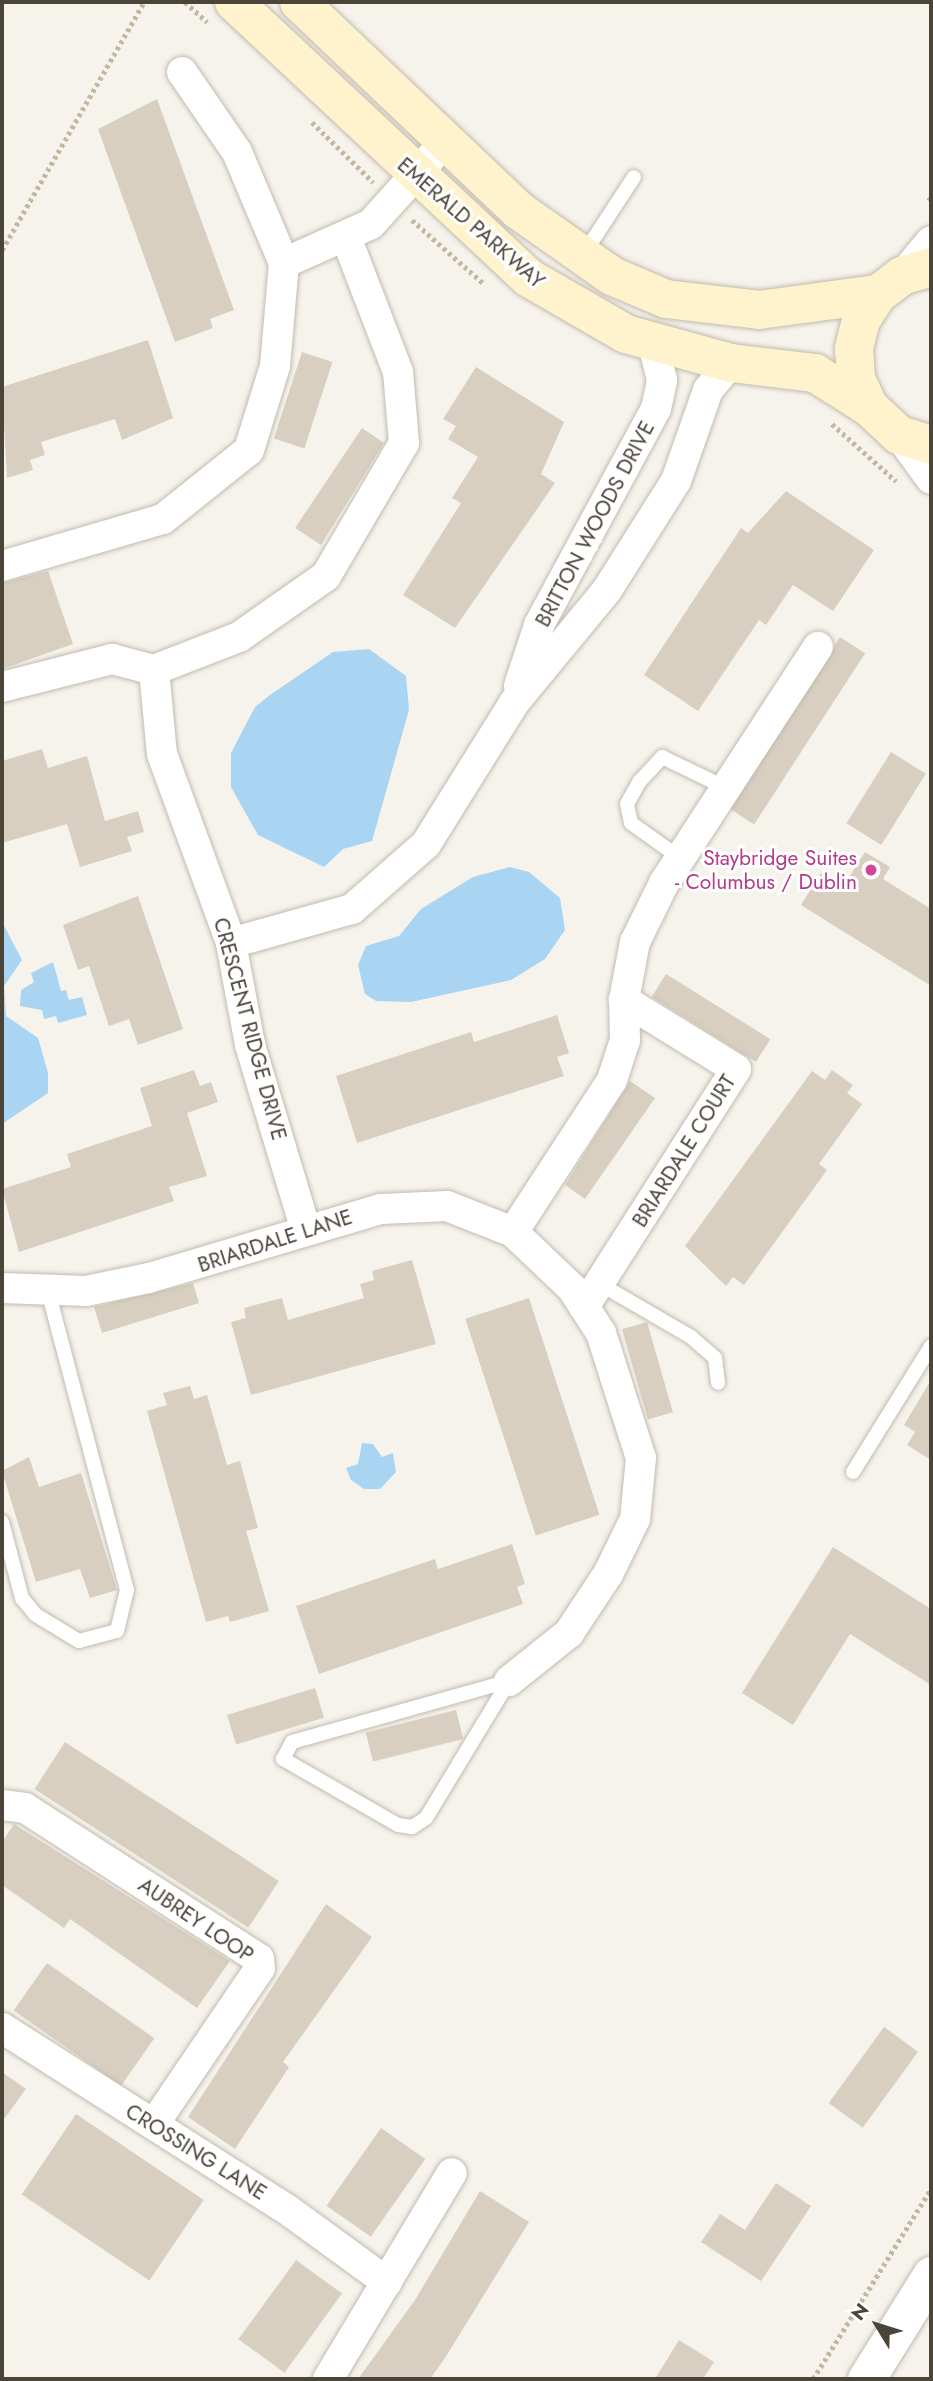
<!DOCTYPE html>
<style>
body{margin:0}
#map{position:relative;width:933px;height:2381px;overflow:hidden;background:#f6f3ec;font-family:Jost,sans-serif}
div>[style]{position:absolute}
.water>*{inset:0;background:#a9d4f2}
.building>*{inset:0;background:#d8cfc1;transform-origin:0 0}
.path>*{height:4.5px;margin-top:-2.25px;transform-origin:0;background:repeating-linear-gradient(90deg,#c4b79f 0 3.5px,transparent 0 7px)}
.roads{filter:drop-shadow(0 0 2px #c2bbae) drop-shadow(0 0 2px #c2bbae)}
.service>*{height:14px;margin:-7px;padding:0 7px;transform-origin:7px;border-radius:7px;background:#fff}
.minor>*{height:30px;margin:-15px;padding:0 15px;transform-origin:15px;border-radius:15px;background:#fff}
.tertiary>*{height:37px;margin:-18.5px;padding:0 18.5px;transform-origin:18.5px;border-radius:18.5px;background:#fff}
.secondary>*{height:38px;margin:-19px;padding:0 19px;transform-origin:19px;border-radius:19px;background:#fff3cd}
.dots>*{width:19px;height:19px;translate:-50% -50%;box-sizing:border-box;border:4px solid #fff;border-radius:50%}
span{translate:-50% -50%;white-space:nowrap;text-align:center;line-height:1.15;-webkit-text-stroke:6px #fff;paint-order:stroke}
.street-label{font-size:21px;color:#4b4439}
.hotel-label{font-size:21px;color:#b23c85}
.right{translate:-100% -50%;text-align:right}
.frame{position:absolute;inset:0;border:4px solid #4b4439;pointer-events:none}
.north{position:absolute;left:842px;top:2290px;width:70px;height:70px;-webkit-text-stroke:5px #fff;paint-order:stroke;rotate:308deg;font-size:19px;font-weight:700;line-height:28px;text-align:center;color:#4b4439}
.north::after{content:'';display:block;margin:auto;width:24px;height:32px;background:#4b4439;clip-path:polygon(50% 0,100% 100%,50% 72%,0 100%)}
</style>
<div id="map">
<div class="water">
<i style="clip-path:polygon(369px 649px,406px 676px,409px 710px,372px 841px,343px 849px,324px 867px,258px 835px,231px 787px,231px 753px,255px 707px,270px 695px,333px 652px)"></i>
<i style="clip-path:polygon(510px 867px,529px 872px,560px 898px,565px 930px,545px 959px,511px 980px,411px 1002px,376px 1001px,365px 994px,358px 965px,366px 946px,399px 936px,421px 909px,473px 877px)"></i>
<i style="clip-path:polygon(2px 922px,22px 960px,4px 986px,6px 1016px,38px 1038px,48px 1073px,48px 1093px,2px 1124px)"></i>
<i style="clip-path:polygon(53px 962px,61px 991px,66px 990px,69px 1000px,82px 997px,87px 1015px,58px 1023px,56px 1016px,44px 1019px,42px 1010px,20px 1006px,21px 990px,34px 982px,31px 973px)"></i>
<i style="clip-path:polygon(362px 1443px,373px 1444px,382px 1457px,393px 1453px,396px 1472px,380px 1489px,364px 1489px,351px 1480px,346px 1468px,358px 1464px)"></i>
</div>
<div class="building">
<i style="clip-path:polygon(157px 99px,234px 310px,210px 319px,213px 328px,175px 342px,98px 129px)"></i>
<i style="clip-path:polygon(148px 340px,173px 418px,122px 440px,115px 419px,41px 442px,45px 455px,30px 460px,33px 470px,7px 478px,2px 387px)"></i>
<i style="left:302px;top:352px;width:32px;height:91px;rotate:18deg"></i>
<i style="clip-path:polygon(476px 367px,564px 422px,541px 474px,555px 483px,455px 628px,403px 595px,461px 503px,452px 498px,478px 457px,448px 439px,456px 426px,443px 419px)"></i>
<i style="clip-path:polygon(362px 428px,384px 443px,321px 545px,295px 528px)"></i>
<i style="clip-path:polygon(786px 491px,874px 550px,833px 611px,793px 585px,766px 625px,759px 620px,698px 711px,644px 675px,741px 528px,748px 533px)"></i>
<i style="clip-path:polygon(48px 571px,73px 644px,2px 669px,2px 583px)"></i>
<i style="left:840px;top:637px;width:30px;height:204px;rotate:33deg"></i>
<i style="clip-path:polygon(42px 749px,48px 768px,87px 756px,105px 821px,138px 811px,144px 832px,127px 837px,132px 851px,80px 867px,67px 824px,2px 843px,2px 761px)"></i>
<i style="left:891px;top:752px;width:41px;height:84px;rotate:32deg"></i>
<i style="clip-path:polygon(865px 852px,890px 867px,883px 879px,931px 909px,931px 986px,801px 905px,821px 873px,843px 887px)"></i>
<i style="clip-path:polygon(138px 896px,183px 1029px,138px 1045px,129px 1019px,109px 1026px,89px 966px,78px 970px,63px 925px)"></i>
<i style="left:666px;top:974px;width:123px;height:27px;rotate:32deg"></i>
<i style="clip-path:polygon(557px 1015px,569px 1053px,557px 1057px,564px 1076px,357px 1143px,336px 1076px,471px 1032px,474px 1042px)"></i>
<i style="clip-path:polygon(194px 1070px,200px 1086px,211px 1082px,218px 1102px,187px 1113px,207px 1176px,169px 1187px,174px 1201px,19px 1252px,2px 1189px,71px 1167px,67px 1154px,152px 1126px,140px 1088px)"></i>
<i style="clip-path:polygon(832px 1070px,853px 1085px,847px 1093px,862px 1104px,819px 1164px,827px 1170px,744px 1285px,733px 1277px,726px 1286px,685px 1246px,812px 1071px,825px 1080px)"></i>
<i style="clip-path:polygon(630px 1081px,655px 1098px,585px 1199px,565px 1185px)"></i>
<i style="clip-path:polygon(412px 1260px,436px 1344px,251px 1395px,231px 1322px,246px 1318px,244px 1308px,282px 1298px,288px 1320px,364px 1298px,360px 1284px,374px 1280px,372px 1271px)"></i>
<i style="clip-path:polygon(193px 1283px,199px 1303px,102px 1333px,94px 1307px)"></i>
<i style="left:529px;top:1298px;width:228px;height:67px;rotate:72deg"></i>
<i style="left:647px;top:1322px;width:94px;height:26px;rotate:74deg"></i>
<i style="clip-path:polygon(931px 1380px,931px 1460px,907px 1445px,915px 1432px,904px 1425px)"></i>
<i style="clip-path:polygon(190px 1386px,194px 1399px,207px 1395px,227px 1465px,240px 1461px,258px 1528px,246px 1531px,269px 1611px,230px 1622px,228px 1616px,206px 1622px,147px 1411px,167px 1405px,163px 1393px)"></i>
<i style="clip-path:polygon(29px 1457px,39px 1487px,81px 1473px,117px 1590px,90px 1598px,80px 1569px,36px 1582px,2px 1471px)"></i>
<i style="clip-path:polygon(512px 1544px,525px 1584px,517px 1587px,523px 1604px,319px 1674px,296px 1606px,435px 1559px,438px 1569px)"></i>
<i style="clip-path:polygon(833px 1547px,931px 1609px,931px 1685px,850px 1634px,793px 1725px,742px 1693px)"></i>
<i style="left:315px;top:1688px;width:31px;height:92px;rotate:73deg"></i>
<i style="left:456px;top:1710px;width:30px;height:93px;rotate:76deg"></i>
<i style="left:65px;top:1742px;width:255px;height:56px;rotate:33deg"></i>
<i style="clip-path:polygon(14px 1824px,230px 1961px,197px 2008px,70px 1919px,64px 1928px,2px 1885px,2px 1842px)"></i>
<i style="clip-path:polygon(326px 1904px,372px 1937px,283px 2062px,289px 2067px,235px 2149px,188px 2117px)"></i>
<i style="left:47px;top:1963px;width:131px;height:58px;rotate:35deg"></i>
<i style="left:884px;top:2027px;width:42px;height:94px;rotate:36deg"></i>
<i style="clip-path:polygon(2px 2072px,26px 2089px,2px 2122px)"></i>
<i style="left:76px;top:2114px;width:154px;height:97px;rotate:34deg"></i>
<i style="left:381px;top:2128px;width:54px;height:95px;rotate:35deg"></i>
<i style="clip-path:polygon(776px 2183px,811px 2206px,761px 2281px,701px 2242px,720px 2214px,745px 2230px)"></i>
<i style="clip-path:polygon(480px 2191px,529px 2222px,445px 2358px,430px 2379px,358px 2379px,415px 2300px)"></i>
<i style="left:296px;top:2260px;width:57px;height:98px;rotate:36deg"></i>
<i style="clip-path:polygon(679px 2340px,714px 2362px,703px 2379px,655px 2379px)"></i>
</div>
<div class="path">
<i style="left:185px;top:2px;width:30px;rotate:42deg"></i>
<i style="left:312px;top:122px;width:86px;rotate:44.5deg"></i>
<i style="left:928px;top:197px;width:4px;rotate:34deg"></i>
<i style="left:412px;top:220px;width:96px;rotate:41.6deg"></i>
<i style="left:2px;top:250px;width:286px;rotate:-60.2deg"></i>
<i style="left:832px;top:424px;width:86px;rotate:41.7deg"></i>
<i style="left:813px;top:2379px;width:224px;rotate:-58.2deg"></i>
</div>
<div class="roads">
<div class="service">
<i style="left:583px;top:255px;width:93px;rotate:-56.8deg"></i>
<i style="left:680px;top:858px;width:60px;rotate:-144.5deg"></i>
<i style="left:631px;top:823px;width:19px;rotate:-102deg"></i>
<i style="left:627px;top:804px;width:26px;rotate:-61deg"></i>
<i style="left:640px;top:781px;width:33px;rotate:-47deg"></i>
<i style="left:662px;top:757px;width:71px;rotate:25.8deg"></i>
<i style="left:600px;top:1284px;width:105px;rotate:30.2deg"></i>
<i style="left:691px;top:1337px;width:32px;rotate:41deg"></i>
<i style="left:715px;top:1358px;width:25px;rotate:83deg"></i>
<i style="left:853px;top:1472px;width:148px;rotate:-58.2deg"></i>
<i style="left:2px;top:1522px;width:79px;rotate:75.3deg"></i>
<i style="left:22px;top:1598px;width:22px;rotate:51deg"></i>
<i style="left:36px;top:1615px;width:50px;rotate:31.2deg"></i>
<i style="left:79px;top:1641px;width:39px;rotate:-15deg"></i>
<i style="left:117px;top:1631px;width:42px;rotate:-76.3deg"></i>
<i style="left:127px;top:1590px;width:309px;rotate:-104.8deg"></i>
<i style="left:509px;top:1681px;width:160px;rotate:121.2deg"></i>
<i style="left:426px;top:1818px;width:17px;rotate:147deg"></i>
<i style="left:412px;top:1827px;width:14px;rotate:-172deg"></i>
<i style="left:398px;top:1825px;width:133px;rotate:-150.1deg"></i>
<i style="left:283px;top:1759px;width:19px;rotate:-62deg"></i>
<i style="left:292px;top:1742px;width:225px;rotate:-15.7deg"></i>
</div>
<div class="minor">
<i style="left:182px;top:72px;width:97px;rotate:55.5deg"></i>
<i style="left:237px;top:152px;width:121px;rotate:67.1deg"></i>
<i style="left:902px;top:276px;width:45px;rotate:-50.4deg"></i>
<i style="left:899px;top:435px;width:54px;rotate:54deg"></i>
<i style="left:2px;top:566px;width:168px;rotate:-16.3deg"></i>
<i style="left:163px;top:519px;width:110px;rotate:-38.7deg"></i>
<i style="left:249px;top:450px;width:88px;rotate:-72.8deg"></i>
<i style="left:275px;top:366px;width:103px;rotate:-85deg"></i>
<i style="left:284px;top:263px;width:95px;rotate:-24.1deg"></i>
<i style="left:371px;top:224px;width:109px;rotate:-48deg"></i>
<i style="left:154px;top:670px;width:84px;rotate:84.6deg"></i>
<i style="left:162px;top:754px;width:201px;rotate:69.9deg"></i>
<i style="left:231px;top:943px;width:104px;rotate:79.4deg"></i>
<i style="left:250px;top:1045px;width:190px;rotate:73.2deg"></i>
<i style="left:519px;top:686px;width:64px;rotate:-71.8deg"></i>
<i style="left:539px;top:625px;width:246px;rotate:-61.6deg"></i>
<i style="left:656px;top:409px;width:30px;rotate:-78deg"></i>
<i style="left:662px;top:380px;width:38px;rotate:-104deg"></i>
<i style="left:2px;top:687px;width:114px;rotate:-14.3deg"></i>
<i style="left:112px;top:659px;width:43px;rotate:14.7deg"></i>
<i style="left:154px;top:670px;width:91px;rotate:-21.2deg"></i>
<i style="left:239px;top:637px;width:106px;rotate:-35deg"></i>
<i style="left:326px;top:576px;width:154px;rotate:-59.6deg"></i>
<i style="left:404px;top:443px;width:71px;rotate:-94.8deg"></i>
<i style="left:398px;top:372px;width:142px;rotate:-111.1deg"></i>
<i style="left:231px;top:943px;width:126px;rotate:-15.7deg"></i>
<i style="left:352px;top:909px;width:98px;rotate:-41.3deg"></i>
<i style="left:426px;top:844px;width:166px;rotate:-58deg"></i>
<i style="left:514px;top:703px;width:146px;rotate:-50.5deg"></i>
<i style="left:607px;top:590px;width:129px;rotate:-57.7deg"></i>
<i style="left:676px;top:481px;width:96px;rotate:-70.6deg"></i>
<i style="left:708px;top:390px;width:35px;rotate:-50deg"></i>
<i style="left:513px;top:1232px;width:181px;rotate:-56.9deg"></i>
<i style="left:612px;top:1080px;width:42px;rotate:-72deg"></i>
<i style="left:625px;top:1040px;width:40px;rotate:-91.4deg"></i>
<i style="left:2px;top:1288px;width:84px;rotate:2deg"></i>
<i style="left:86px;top:1291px;width:64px;rotate:-11.7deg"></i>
<i style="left:149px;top:1278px;width:242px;rotate:-16.6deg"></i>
<i style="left:381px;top:1209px;width:66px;rotate:-2.6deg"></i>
<i style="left:447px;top:1206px;width:71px;rotate:21.5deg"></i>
<i style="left:513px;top:1232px;width:81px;rotate:43.5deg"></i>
<i style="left:572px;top:1288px;width:54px;rotate:57.2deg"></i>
<i style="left:601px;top:1333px;width:131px;rotate:72.3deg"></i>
<i style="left:641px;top:1458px;width:61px;rotate:95.6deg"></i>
<i style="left:635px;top:1519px;width:61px;rotate:116.1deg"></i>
<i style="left:608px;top:1574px;width:71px;rotate:123.5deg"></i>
<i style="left:569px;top:1633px;width:77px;rotate:141.3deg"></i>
<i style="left:584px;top:1307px;width:282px;rotate:-57.4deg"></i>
<i style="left:736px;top:1069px;width:132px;rotate:-148.4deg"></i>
<i style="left:624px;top:1000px;width:59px;rotate:-79.3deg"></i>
<i style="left:635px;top:942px;width:66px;rotate:-63.8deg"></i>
<i style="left:664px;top:883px;width:282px;rotate:-56.9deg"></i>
<i style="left:2px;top:1805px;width:23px;rotate:7deg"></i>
<i style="left:25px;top:1808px;width:278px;rotate:32.8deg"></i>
<i style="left:259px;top:1959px;width:9px;rotate:84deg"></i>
<i style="left:260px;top:1968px;width:189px;rotate:124.2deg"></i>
<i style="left:2px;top:2028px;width:335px;rotate:32.5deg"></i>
<i style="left:285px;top:2208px;width:126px;rotate:36deg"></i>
<i style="left:328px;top:2379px;width:240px;rotate:-59deg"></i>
</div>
<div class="tertiary">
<i style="left:866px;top:2379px;width:123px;rotate:-58deg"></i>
</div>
<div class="secondary">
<i style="left:234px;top:2px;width:404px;rotate:43.1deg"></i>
<i style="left:529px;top:278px;width:112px;rotate:30deg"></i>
<i style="left:626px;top:334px;width:109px;rotate:15.4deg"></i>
<i style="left:731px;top:363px;width:85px;rotate:6.8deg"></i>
<i style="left:815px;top:373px;width:64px;rotate:32.2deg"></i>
<i style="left:299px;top:2px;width:302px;rotate:43.5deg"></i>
<i style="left:518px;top:210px;width:115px;rotate:35.1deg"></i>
<i style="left:612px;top:276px;width:59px;rotate:23.1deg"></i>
<i style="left:666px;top:299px;width:94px;rotate:6.7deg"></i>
<i style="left:759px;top:310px;width:120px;rotate:-7.7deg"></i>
<i style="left:931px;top:267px;width:30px;rotate:163deg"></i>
<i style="left:902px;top:276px;width:30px;rotate:143deg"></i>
<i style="left:878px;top:294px;width:31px;rotate:123deg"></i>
<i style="left:861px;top:320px;width:30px;rotate:104deg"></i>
<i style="left:854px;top:349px;width:30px;rotate:86deg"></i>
<i style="left:856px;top:379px;width:31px;rotate:65deg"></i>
<i style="left:869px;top:407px;width:41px;rotate:43deg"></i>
<i style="left:899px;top:435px;width:34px;rotate:17deg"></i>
</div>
</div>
<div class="dots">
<i style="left:871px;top:870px;background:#d1479c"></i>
</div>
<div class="street-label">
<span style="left:471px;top:223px;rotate:41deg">EMERALD PARKWAY</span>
<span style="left:595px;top:524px;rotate:-62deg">BRITTON WOODS DRIVE</span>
<span style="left:250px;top:1029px;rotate:75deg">CRESCENT RIDGE DRIVE</span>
<span style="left:684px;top:1151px;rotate:-58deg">BRIARDALE COURT</span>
<span style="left:275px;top:1241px;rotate:-18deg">BRIARDALE LANE</span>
<span style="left:196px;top:1920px;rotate:34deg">AUBREY LOOP</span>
<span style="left:196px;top:2152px;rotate:32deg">CROSSING LANE</span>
</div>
<div class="hotel-label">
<span class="right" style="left:857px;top:870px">Staybridge Suites<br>- Columbus / Dublin</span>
</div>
<div class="frame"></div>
<div class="north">N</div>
</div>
